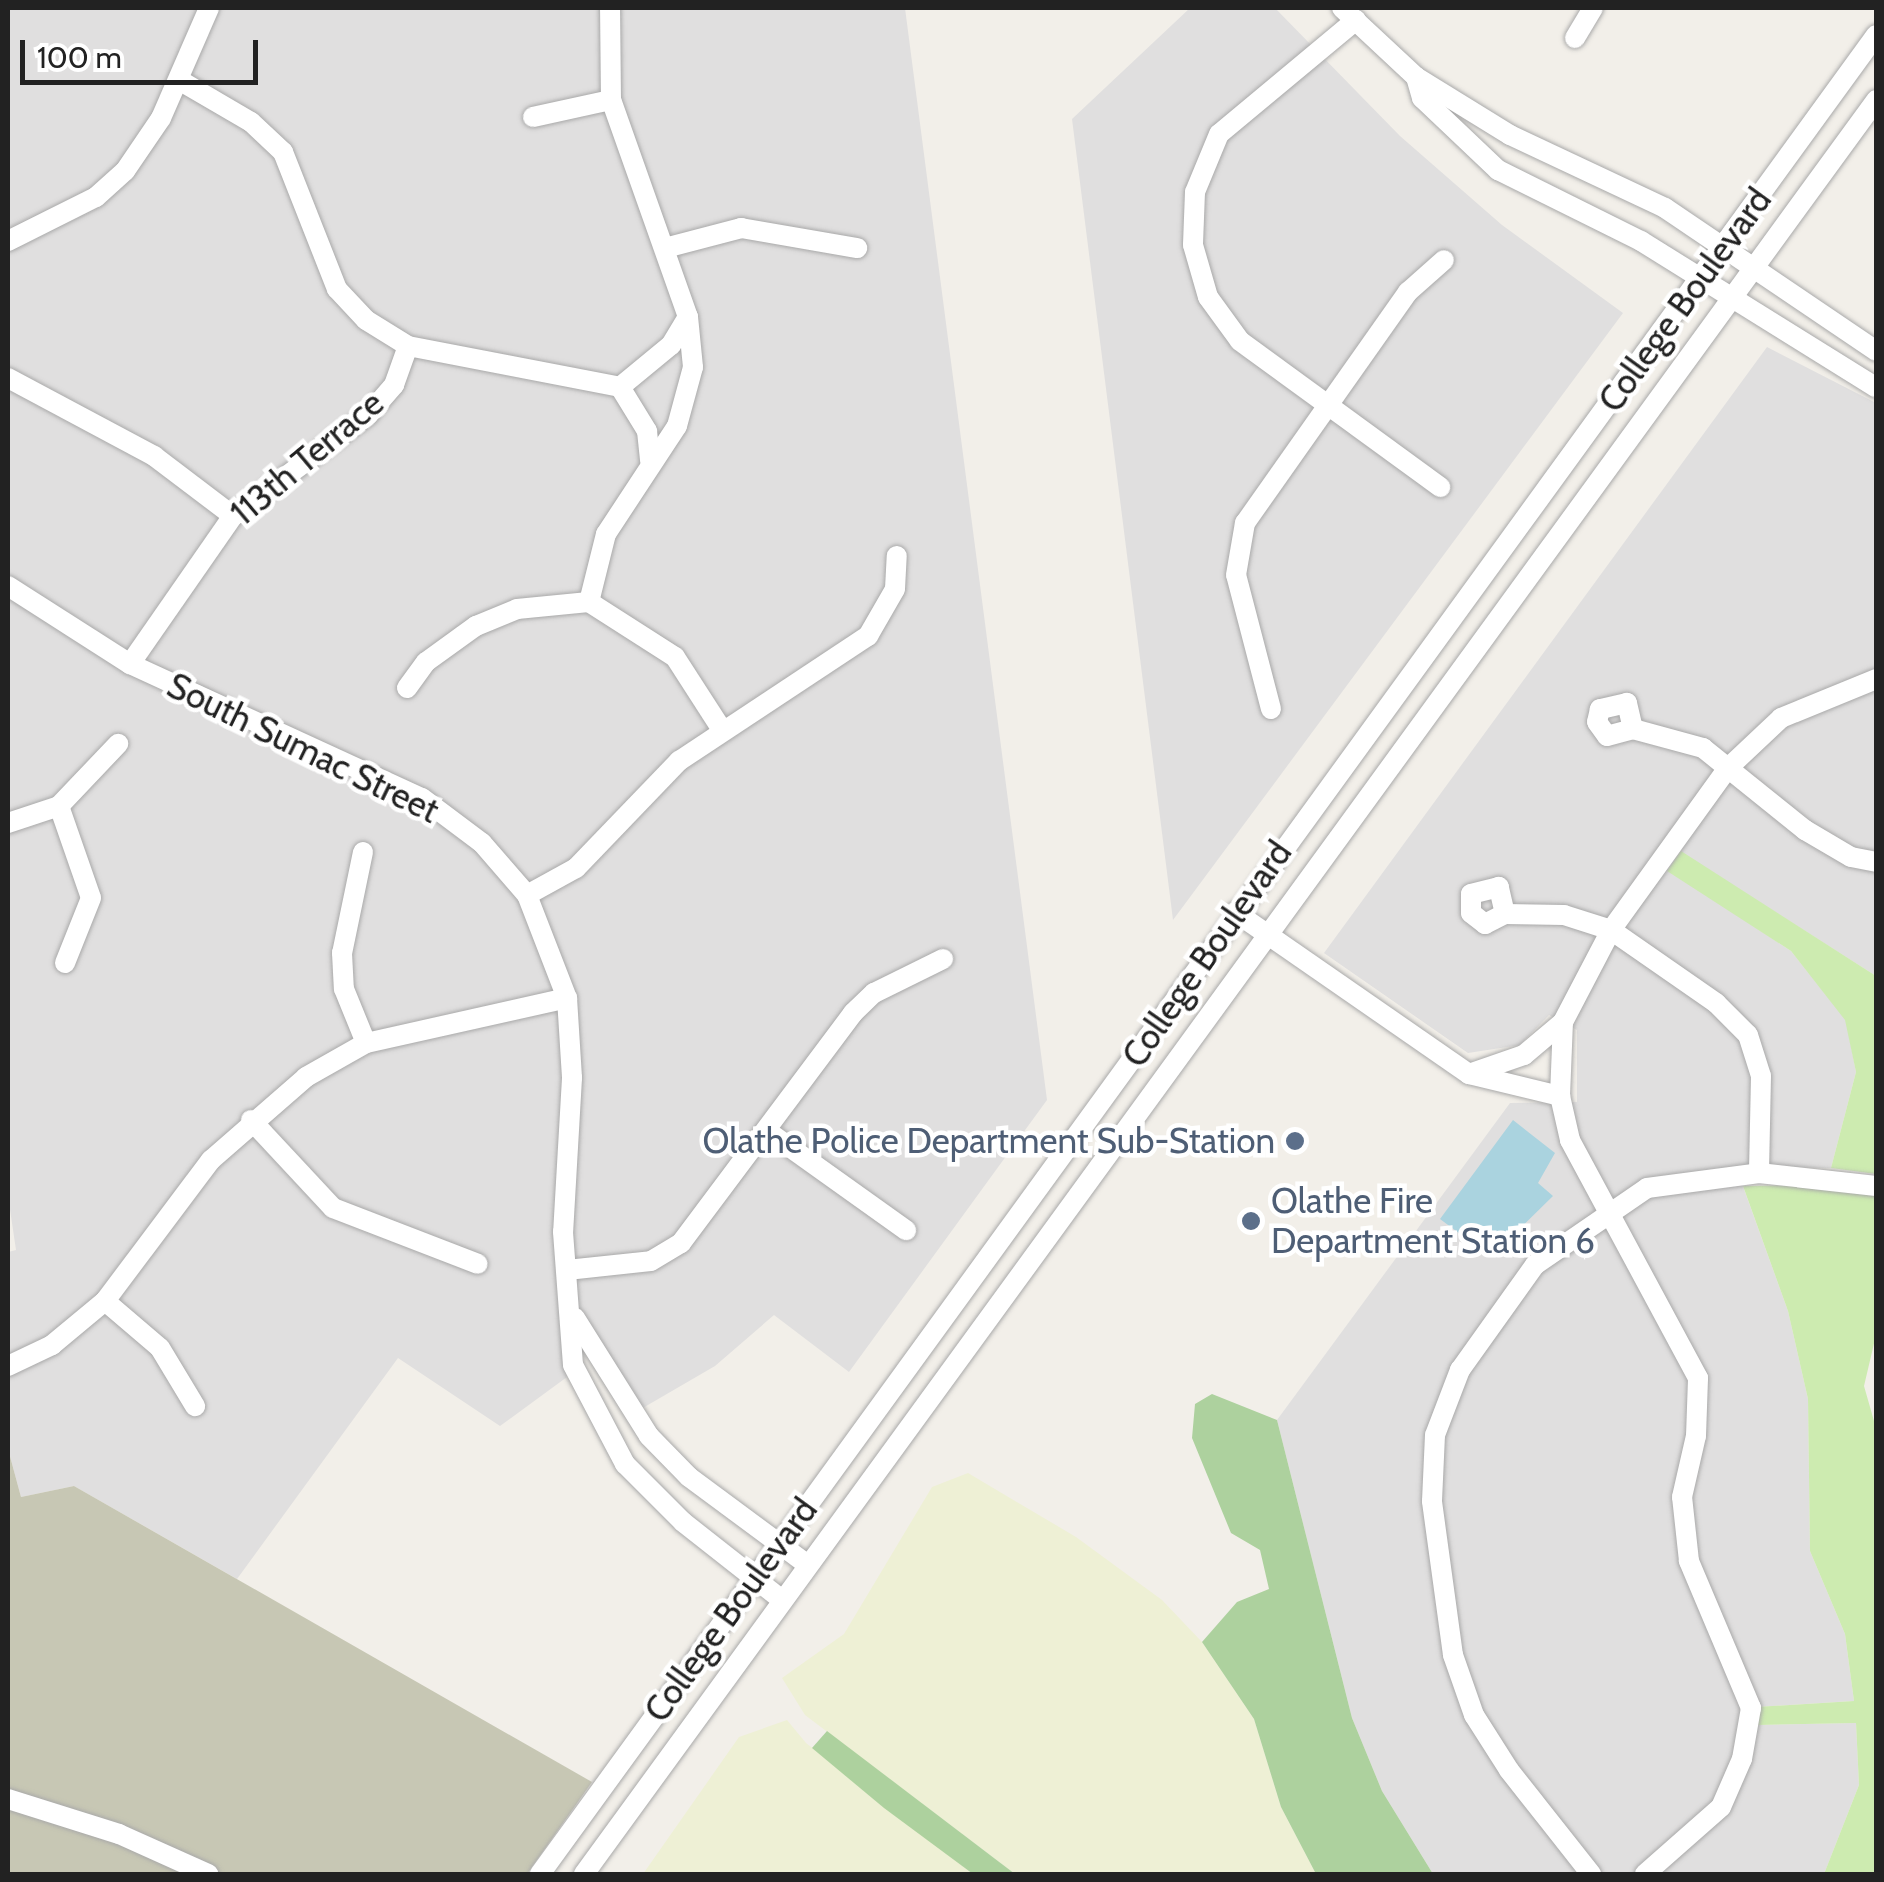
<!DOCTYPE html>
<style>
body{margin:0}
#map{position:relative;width:1884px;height:1882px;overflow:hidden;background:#f2efe9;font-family:Cabin,sans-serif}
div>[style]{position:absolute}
.residential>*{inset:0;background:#e0dfdf}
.construction>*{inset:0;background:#c7c7b4}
.farmland>*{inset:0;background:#eef0d5}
.grass>*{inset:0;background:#cdebb0}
.forest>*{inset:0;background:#add19e}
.water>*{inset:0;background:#aad3df}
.roads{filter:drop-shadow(0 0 2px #a9a9a9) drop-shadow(0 0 2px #a9a9a9)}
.minor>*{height:20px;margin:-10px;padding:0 10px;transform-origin:10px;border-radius:10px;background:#fff}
.dots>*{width:28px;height:28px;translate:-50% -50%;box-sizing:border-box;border:5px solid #fff;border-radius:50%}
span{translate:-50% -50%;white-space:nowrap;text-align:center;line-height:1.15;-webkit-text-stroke:9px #fff;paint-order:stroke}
.street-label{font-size:35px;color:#222}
.service-label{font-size:35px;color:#4e5e75}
.right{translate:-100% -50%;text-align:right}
.left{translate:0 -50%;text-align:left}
.frame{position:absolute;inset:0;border:10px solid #222;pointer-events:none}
.scale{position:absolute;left:20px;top:40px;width:238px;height:45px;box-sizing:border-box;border:5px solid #222;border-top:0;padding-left:12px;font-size:30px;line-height:35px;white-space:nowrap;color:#222;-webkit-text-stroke:8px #fff;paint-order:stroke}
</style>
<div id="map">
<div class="residential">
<i style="clip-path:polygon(8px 8px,905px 8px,1047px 1100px,849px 1372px,774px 1315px,715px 1366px,641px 1409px,602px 1342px,562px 1352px,567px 1377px,500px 1426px,398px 1358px,237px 1579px,74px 1486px,21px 1497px,8px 1449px,8px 1252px,16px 1250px,8px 1196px)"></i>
<i style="clip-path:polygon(1190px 8px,1275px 8px,1400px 136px,1502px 225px,1623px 313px,1173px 920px,1072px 119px)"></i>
<i style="clip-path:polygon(1767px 347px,1876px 403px,1876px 976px,1681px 852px,1668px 870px,1791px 951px,1846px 1020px,1856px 1072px,1831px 1168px,1736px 1167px,1788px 1311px,1808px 1399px,1810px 1551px,1845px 1634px,1854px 1701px,1757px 1707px,1758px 1725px,1856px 1723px,1859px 1785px,1824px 1874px,1433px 1874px,1382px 1791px,1352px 1718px,1277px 1420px,1510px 1103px,1577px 1102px,1577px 1030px,1549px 1015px,1520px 1045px,1468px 1053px,1324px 953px)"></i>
</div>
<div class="construction">
<i style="clip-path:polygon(8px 1449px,21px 1497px,74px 1486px,592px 1782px,527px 1874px,8px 1874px)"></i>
</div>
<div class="farmland">
<i style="clip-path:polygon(968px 1473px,1076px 1537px,1162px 1600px,1202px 1642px,1254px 1719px,1281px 1807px,1316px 1874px,1015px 1874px,805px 1715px,782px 1678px,844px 1634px,932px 1487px)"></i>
<i style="clip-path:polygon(787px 1720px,806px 1743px,973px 1874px,643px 1874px,739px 1737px)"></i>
</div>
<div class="grass">
<i style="clip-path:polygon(1681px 851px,1876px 976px,1876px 1174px,1831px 1168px,1856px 1072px,1845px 1020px,1791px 951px,1667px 871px)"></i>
<i style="clip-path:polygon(1808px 1185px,1876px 1196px,1876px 1335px,1864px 1386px,1876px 1428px,1876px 1874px,1824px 1874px,1859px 1785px,1856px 1723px,1757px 1725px,1756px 1707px,1854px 1701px,1845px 1634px,1810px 1551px,1808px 1399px,1788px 1311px,1743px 1186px)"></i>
</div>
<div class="forest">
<i style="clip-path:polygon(1212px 1394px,1277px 1420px,1352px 1718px,1382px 1791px,1433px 1874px,1316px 1874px,1281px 1807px,1254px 1719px,1202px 1642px,1237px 1602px,1269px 1589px,1260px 1550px,1231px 1533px,1192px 1438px,1195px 1404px)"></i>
<i style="clip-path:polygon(827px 1731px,1015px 1874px,973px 1874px,884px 1808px,812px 1748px)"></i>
</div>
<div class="water">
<i style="clip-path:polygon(1513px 1120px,1555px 1153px,1538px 1183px,1553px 1196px,1491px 1257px,1440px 1219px)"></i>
</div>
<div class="roads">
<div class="minor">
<i style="left:1342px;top:8px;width:101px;rotate:43deg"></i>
<i style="left:1416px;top:77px;width:110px;rotate:31.7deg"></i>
<i style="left:1510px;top:135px;width:171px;rotate:25.2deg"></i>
<i style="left:1665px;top:208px;width:255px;rotate:34.1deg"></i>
<i style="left:1356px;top:20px;width:178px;rotate:140.2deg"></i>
<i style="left:1219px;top:134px;width:63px;rotate:112.5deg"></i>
<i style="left:1195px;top:192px;width:53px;rotate:92.2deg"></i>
<i style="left:1193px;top:245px;width:54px;rotate:73.9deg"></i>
<i style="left:1208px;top:297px;width:54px;rotate:54deg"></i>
<i style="left:1240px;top:341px;width:248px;rotate:36.1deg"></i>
<i style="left:1575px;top:38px;width:35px;rotate:-59deg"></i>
<i style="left:1416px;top:77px;width:22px;rotate:74deg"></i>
<i style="left:1422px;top:98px;width:105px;rotate:43.5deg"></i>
<i style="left:1498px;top:170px;width:160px;rotate:26.4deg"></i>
<i style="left:1641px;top:241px;width:277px;rotate:31.9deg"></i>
<i style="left:179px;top:80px;width:83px;rotate:30.3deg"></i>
<i style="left:251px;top:122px;width:44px;rotate:43.2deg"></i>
<i style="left:283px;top:152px;width:147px;rotate:68.5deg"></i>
<i style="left:337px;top:289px;width:42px;rotate:46.9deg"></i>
<i style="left:366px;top:320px;width:49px;rotate:31.8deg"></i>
<i style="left:408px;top:346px;width:216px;rotate:10.9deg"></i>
<i style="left:620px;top:387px;width:66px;rotate:-39.5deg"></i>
<i style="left:671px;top:345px;width:33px;rotate:-59deg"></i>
<i style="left:533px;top:117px;width:80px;rotate:-12.3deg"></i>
<i style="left:8px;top:241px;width:98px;rotate:-26.6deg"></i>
<i style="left:96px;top:197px;width:39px;rotate:-42deg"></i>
<i style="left:125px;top:171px;width:64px;rotate:-55.8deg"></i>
<i style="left:161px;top:118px;width:120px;rotate:-66.4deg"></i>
<i style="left:665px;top:248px;width:79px;rotate:-14.7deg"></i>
<i style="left:741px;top:228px;width:118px;rotate:9.8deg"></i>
<i style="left:8px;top:378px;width:166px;rotate:28.1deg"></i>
<i style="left:154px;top:456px;width:99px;rotate:37.2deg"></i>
<i style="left:620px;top:387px;width:52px;rotate:58.5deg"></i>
<i style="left:647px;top:431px;width:30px;rotate:84deg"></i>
<i style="left:8px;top:586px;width:145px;rotate:32.6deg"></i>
<i style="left:130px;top:664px;width:321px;rotate:24.7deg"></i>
<i style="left:422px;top:798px;width:75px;rotate:36.9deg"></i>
<i style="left:482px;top:843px;width:69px;rotate:49.1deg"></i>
<i style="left:527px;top:895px;width:110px;rotate:68.8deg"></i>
<i style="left:567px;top:998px;width:80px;rotate:86.4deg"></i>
<i style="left:572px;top:1078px;width:154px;rotate:93.3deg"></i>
<i style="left:563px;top:1232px;width:133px;rotate:85.7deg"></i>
<i style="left:573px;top:1365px;width:112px;rotate:62.3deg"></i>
<i style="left:625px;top:1464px;width:82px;rotate:45deg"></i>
<i style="left:683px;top:1522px;width:126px;rotate:38.2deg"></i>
<i style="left:589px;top:602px;width:70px;rotate:-76deg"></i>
<i style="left:606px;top:534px;width:129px;rotate:-56.7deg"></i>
<i style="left:677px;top:426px;width:61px;rotate:-74.8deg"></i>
<i style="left:693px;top:367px;width:50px;rotate:-95.7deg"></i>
<i style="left:688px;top:317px;width:230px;rotate:-109.5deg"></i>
<i style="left:611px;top:100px;width:92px;rotate:-90.6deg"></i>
<i style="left:130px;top:664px;width:180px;rotate:-55.2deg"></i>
<i style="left:233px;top:516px;width:169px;rotate:-36.8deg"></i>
<i style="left:368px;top:415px;width:40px;rotate:-49deg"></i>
<i style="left:394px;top:385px;width:41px;rotate:-70.3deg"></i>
<i style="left:407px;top:688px;width:32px;rotate:-54deg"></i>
<i style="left:426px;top:662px;width:62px;rotate:-35.8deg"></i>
<i style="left:476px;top:626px;width:44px;rotate:-22.5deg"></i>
<i style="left:517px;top:609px;width:72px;rotate:-5.6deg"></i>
<i style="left:589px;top:602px;width:102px;rotate:32.6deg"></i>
<i style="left:675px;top:657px;width:87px;rotate:57.2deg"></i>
<i style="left:1271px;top:709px;width:138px;rotate:-104.6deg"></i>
<i style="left:1236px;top:575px;width:53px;rotate:-80.2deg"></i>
<i style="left:1245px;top:523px;width:283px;rotate:-54.8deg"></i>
<i style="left:1408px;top:292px;width:48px;rotate:-41.6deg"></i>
<i style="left:1633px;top:729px;width:27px;rotate:-103deg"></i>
<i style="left:1627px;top:703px;width:28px;rotate:167deg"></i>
<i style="left:1600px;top:709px;width:13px;rotate:103deg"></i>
<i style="left:1597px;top:722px;width:17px;rotate:54deg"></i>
<i style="left:1607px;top:736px;width:27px;rotate:-15deg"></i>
<i style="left:1633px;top:729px;width:73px;rotate:15.2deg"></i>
<i style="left:1703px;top:748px;width:131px;rotate:38.8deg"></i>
<i style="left:1805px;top:830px;width:53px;rotate:30.4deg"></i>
<i style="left:1851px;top:857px;width:25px;rotate:11deg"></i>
<i style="left:59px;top:806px;width:97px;rotate:70.8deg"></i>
<i style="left:91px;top:898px;width:70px;rotate:111.8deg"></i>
<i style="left:8px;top:823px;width:54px;rotate:-18.4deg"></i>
<i style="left:59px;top:806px;width:86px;rotate:-46.4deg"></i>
<i style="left:363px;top:852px;width:103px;rotate:101.7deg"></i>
<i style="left:342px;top:953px;width:36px;rotate:87deg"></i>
<i style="left:344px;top:989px;width:58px;rotate:67.8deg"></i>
<i style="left:527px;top:895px;width:56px;rotate:-28.9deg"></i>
<i style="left:576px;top:868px;width:149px;rotate:-46.1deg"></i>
<i style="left:679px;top:761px;width:227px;rotate:-33.5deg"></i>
<i style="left:868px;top:636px;width:54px;rotate:-60.1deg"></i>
<i style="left:895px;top:589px;width:33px;rotate:-87deg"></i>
<i style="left:1235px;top:912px;width:285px;rotate:34.7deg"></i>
<i style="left:1469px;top:1074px;width:94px;rotate:13.6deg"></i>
<i style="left:1505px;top:914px;width:28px;rotate:-103deg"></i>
<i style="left:1499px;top:887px;width:29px;rotate:166deg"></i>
<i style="left:1471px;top:894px;width:19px;rotate:90deg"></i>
<i style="left:1471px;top:913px;width:18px;rotate:38deg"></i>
<i style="left:1485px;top:924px;width:22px;rotate:-27deg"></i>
<i style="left:1505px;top:914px;width:59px;rotate:1deg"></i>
<i style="left:1564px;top:915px;width:49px;rotate:17.7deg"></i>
<i style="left:1611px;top:930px;width:128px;rotate:34.8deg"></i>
<i style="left:1716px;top:1003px;width:45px;rotate:45deg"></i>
<i style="left:1748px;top:1035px;width:43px;rotate:72.4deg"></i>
<i style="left:1761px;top:1076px;width:97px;rotate:91.2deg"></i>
<i style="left:1469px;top:1074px;width:58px;rotate:-19.1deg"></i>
<i style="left:1524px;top:1055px;width:51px;rotate:-40.2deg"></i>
<i style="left:251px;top:1120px;width:120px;rotate:47deg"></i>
<i style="left:333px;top:1208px;width:155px;rotate:21.1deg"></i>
<i style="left:767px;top:1131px;width:171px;rotate:35.5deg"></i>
<i style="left:567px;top:1270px;width:84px;rotate:-6.1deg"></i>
<i style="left:651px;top:1261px;width:35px;rotate:-31deg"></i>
<i style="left:681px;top:1243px;width:287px;rotate:-53.2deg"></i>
<i style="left:853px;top:1013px;width:29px;rotate:-44deg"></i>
<i style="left:874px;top:993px;width:77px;rotate:-26.2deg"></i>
<i style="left:105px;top:1301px;width:72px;rotate:40.5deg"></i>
<i style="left:160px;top:1348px;width:68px;rotate:58.9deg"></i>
<i style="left:575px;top:1318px;width:139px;rotate:57.9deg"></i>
<i style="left:649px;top:1436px;width:57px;rotate:45.7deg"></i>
<i style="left:689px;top:1477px;width:148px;rotate:36.5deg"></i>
<i style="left:8px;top:1366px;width:49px;rotate:-25.5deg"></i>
<i style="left:52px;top:1345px;width:69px;rotate:-39.7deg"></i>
<i style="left:105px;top:1301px;width:176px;rotate:-53.1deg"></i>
<i style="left:211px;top:1160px;width:126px;rotate:-41.1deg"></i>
<i style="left:306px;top:1077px;width:69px;rotate:-29.5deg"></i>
<i style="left:366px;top:1043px;width:206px;rotate:-12.6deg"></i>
<i style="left:8px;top:1799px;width:116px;rotate:17.5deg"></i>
<i style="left:119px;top:1834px;width:98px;rotate:24.2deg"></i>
<i style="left:540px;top:1874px;width:2273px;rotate:-54deg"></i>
<i style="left:584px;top:1874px;width:2195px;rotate:-53.93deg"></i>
<i style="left:1591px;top:1874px;width:132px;rotate:-128.3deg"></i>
<i style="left:1509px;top:1770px;width:65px;rotate:-122.5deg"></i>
<i style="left:1474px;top:1715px;width:64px;rotate:-109.3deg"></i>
<i style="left:1453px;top:1655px;width:155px;rotate:-97.8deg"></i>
<i style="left:1432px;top:1501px;width:66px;rotate:-87.4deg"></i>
<i style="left:1435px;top:1435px;width:70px;rotate:-69deg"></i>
<i style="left:1460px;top:1370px;width:129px;rotate:-54.5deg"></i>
<i style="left:1535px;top:1265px;width:136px;rotate:-34.5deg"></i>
<i style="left:1647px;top:1188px;width:113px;rotate:-7.6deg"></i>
<i style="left:1759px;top:1173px;width:118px;rotate:6.3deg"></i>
<i style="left:1645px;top:1874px;width:101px;rotate:-41.4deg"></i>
<i style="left:1721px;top:1807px;width:52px;rotate:-66.4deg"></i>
<i style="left:1742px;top:1759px;width:52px;rotate:-80deg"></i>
<i style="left:1751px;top:1708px;width:160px;rotate:-112.9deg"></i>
<i style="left:1689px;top:1561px;width:64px;rotate:-96.2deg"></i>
<i style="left:1682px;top:1497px;width:63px;rotate:-77.1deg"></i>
<i style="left:1696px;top:1436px;width:58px;rotate:-88deg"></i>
<i style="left:1698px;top:1378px;width:270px;rotate:-118.3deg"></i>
<i style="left:1570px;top:1140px;width:45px;rotate:-102.8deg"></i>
<i style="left:1560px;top:1096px;width:74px;rotate:-87.7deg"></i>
<i style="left:1563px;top:1022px;width:104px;rotate:-62.4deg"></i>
<i style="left:1611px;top:930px;width:200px;rotate:-54.2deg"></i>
<i style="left:1728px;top:768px;width:73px;rotate:-43.3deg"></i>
<i style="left:1781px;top:718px;width:103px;rotate:-22.3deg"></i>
</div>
</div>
<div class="dots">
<i style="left:1295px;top:1141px;background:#5c6f8a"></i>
<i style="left:1251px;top:1221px;background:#5c6f8a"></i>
</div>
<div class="street-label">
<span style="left:1685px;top:300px;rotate:-54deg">College Boulevard</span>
<span style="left:307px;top:458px;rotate:-40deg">113th Terrace</span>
<span style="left:303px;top:748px;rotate:26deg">South Sumac Street</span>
<span style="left:1207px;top:954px;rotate:-55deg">College Boulevard</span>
<span style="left:731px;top:1610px;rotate:-54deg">College Boulevard</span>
</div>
<div class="service-label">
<span class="right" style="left:1275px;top:1141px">Olathe Police Department Sub-Station</span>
<span class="left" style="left:1271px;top:1221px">Olathe Fire<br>Department Station 6</span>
</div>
<div class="frame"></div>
<div class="scale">100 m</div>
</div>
